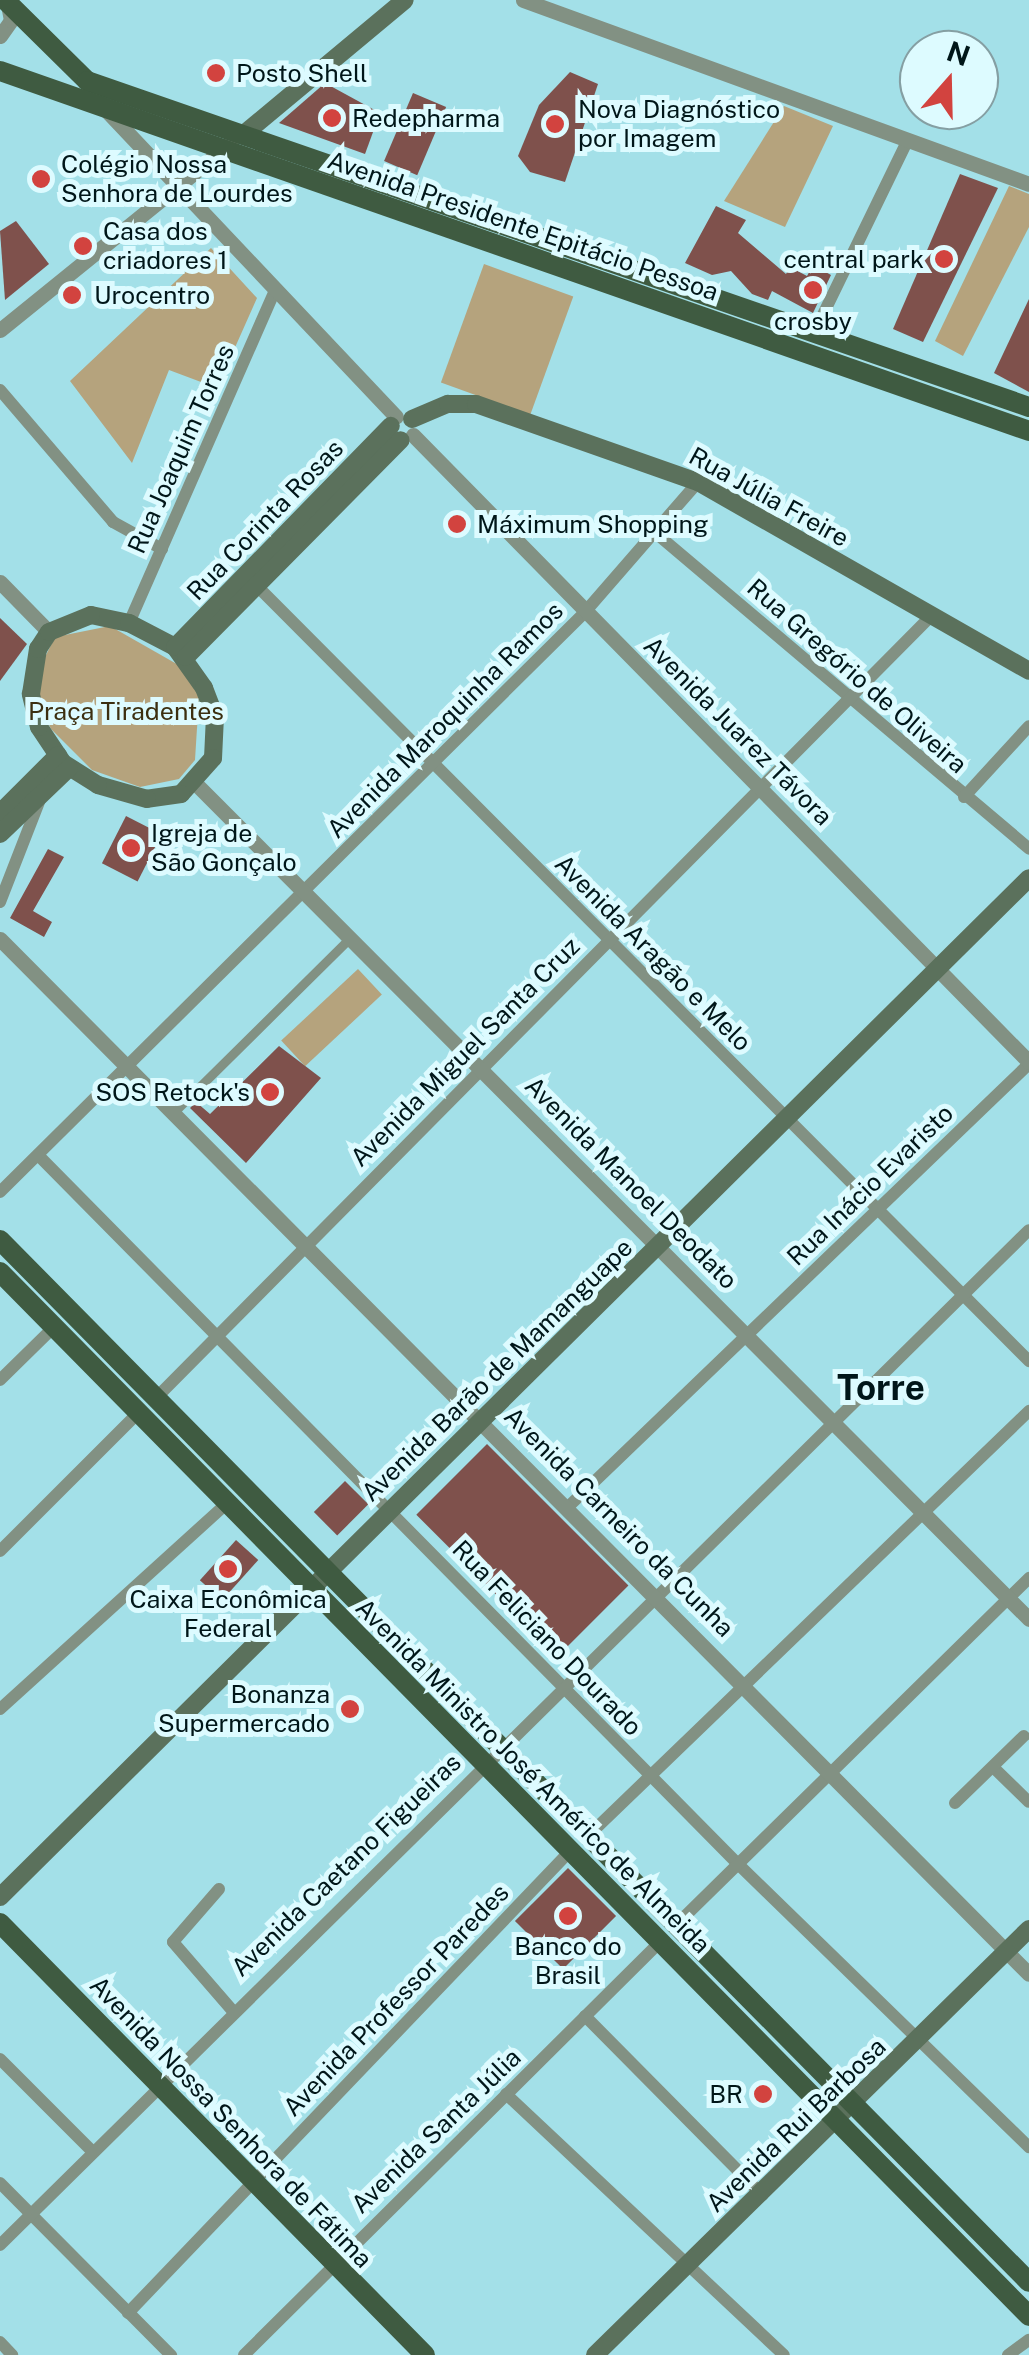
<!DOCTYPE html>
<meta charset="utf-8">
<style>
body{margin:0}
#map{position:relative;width:1029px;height:2355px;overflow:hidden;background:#a3e0e8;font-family:"Public Sans",sans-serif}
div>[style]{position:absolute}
.green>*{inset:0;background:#b5a37d;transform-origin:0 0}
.building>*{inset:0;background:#7f514c;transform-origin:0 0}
.pedestrian>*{height:9px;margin:-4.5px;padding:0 4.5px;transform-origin:4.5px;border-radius:4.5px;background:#829183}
.minor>*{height:12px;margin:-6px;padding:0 6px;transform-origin:6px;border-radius:6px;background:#829183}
.tertiary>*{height:15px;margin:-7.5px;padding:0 7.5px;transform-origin:7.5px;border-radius:7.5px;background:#829183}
.secondary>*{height:18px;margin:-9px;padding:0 9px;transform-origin:9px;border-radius:9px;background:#5b715c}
.primary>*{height:20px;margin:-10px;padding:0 10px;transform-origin:10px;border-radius:10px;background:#3f5b41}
.dots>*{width:28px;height:28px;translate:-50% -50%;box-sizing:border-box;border:5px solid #ddfbff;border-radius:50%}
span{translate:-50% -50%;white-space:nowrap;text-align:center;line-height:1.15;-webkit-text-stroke:10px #ddfbff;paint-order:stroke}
.poi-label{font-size:25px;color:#001619}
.left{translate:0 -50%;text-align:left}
.right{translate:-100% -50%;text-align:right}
.street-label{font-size:25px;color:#001619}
.park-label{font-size:25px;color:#3c2f10}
.district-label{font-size:35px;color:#001619;font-weight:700}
.north{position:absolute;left:899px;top:30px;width:100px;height:100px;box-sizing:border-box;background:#ddfbff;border:2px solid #859fa3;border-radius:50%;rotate:20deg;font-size:28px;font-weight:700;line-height:40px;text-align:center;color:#001619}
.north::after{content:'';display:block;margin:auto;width:35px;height:45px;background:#d2433f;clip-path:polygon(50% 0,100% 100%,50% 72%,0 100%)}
</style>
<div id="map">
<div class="green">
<i style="clip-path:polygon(784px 106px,833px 126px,785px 227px,724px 201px)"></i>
<i style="clip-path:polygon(1009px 186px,1029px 194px,1029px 227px,963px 356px,935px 341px)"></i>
<i style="clip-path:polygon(211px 248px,257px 298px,217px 388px,169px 370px,132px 463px,70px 381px)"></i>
<i style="left:484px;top:264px;width:95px;height:126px;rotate:20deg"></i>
<i style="clip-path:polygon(110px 626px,182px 667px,199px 697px,195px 760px,179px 779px,140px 787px,92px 770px,51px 729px,39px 704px,38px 671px,55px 637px)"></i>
<i style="left:358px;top:969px;width:35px;height:105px;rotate:47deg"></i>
</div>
<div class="building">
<i style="clip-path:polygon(570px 72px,598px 84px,565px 182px,530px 172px,518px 156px,539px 105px)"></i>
<i style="clip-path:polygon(325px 83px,380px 113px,365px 154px,279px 123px)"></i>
<i style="left:413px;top:93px;width:36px;height:74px;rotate:23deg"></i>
<i style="clip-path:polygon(960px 174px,998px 188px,923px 342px,893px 329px)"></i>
<i style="clip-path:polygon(716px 206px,746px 220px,738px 233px,786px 274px,790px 267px,807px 276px,813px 265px,831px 275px,813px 313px,772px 291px,768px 300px,752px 294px,731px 271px,712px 275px,685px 263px)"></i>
<i style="clip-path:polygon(16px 221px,49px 264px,5px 300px,0 231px)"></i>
<i style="clip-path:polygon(1029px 299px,1029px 392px,994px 373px)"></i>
<i style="clip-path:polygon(0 618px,27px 644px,0 681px)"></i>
<i style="left:126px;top:816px;width:40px;height:53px;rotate:27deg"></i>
<i style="clip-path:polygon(48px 849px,64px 857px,33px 911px,52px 922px,44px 937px,10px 918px)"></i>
<i style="clip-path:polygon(279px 1046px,321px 1078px,246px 1163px,190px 1108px,196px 1102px,210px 1114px)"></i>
<i style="left:487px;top:1444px;width:200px;height:100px;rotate:45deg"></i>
<i style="left:345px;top:1481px;width:33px;height:44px;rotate:45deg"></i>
<i style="left:236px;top:1540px;width:30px;height:54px;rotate:42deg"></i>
<i style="left:568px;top:1868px;width:68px;height:75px;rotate:45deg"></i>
</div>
<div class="pedestrian">
<i style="left:175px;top:1111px;width:247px;rotate:-44.7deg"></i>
</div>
<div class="minor">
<i style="left:816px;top:329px;width:208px;rotate:-64.1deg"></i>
<i style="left:0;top:390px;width:174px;rotate:49.4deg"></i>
<i style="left:113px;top:522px;width:56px;rotate:28.9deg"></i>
<i style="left:658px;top:535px;width:486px;rotate:40.2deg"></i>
<i style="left:253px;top:582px;width:1100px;rotate:45.11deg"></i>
<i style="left:129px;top:623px;width:360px;rotate:-66.3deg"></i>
<i style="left:964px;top:797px;width:96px;rotate:-47.5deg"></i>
<i style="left:0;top:902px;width:113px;rotate:-68.7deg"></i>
<i style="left:38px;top:1155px;width:998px;rotate:45.37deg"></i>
<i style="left:739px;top:1865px;width:405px;rotate:44.2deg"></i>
<i style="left:0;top:1192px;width:824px;rotate:-44.75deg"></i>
<i style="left:585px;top:612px;width:172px;rotate:-49deg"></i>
<i style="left:0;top:1380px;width:76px;rotate:-44.5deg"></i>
<i style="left:160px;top:1394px;width:1095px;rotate:-45.26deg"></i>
<i style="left:569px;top:1506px;width:638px;rotate:-43.86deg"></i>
<i style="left:0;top:1551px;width:197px;rotate:-45deg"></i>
<i style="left:0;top:1709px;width:308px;rotate:-42.2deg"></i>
<i style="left:993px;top:1767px;width:50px;rotate:44.2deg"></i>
<i style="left:955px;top:1803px;width:96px;rotate:-44.2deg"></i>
<i style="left:590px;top:1834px;width:610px;rotate:-43.94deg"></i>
<i style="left:219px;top:1889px;width:70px;rotate:131deg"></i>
<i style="left:173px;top:1942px;width:89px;rotate:49.1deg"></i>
<i style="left:677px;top:1924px;width:494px;rotate:-44.5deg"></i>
<i style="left:585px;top:2016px;width:252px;rotate:45.3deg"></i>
<i style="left:0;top:2059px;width:130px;rotate:45deg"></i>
<i style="left:506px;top:2094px;width:381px;rotate:43.2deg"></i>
<i style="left:0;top:2183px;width:243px;rotate:45.2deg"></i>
<i style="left:0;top:2245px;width:1445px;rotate:-44.61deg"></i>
<i style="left:128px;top:2313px;width:642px;rotate:-46.26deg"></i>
<i style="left:0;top:2342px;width:18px;rotate:47deg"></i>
<i style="left:244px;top:2355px;width:589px;rotate:-44.79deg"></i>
<i style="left:1008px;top:2355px;width:26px;rotate:-36deg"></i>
</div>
<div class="tertiary">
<i style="left:523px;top:0;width:538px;rotate:19.98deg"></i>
<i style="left:0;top:36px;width:19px;rotate:-55deg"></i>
<i style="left:11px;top:20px;width:16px;rotate:-101deg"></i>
<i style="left:106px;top:110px;width:422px;rotate:46.6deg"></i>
<i style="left:0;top:330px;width:296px;rotate:-39deg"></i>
<i style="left:413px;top:435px;width:879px;rotate:45.51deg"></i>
<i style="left:0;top:582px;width:70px;rotate:45.6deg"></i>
<i style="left:197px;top:785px;width:1178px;rotate:45.07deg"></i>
<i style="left:0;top:939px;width:1459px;rotate:45.17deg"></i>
</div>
<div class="secondary">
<i style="left:244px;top:134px;width:209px;rotate:-39.8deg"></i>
<i style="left:412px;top:419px;width:39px;rotate:-23deg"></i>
<i style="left:448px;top:404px;width:28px"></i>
<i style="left:476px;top:404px;width:235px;rotate:19.4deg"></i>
<i style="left:698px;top:482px;width:381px;rotate:29.7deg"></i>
<i style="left:91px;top:615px;width:39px;rotate:12deg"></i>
<i style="left:129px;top:623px;width:52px;rotate:27.6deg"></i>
<i style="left:175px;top:647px;width:50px;rotate:54.7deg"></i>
<i style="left:204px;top:688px;width:30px;rotate:69deg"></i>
<i style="left:215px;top:716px;width:42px;rotate:92.7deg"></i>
<i style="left:213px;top:758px;width:48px;rotate:131.6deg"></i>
<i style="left:181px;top:794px;width:34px;rotate:172deg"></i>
<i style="left:147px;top:799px;width:51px;rotate:-164.1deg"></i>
<i style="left:98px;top:785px;width:41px;rotate:-147.8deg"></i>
<i style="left:63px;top:763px;width:43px;rotate:-123.7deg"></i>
<i style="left:39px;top:727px;width:34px;rotate:-104deg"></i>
<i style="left:31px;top:694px;width:46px;rotate:-81.2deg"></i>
<i style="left:38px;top:649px;width:20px;rotate:-57deg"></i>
<i style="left:49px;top:632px;width:45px;rotate:-22deg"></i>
<i style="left:175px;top:647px;width:309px;rotate:-45.7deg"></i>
<i style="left:186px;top:657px;width:305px;rotate:-45.3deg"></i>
<i style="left:0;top:813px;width:82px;rotate:-45deg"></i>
<i style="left:0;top:834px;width:95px;rotate:-43.7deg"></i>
<i style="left:0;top:1897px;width:1448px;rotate:-44.72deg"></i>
<i style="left:595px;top:2355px;width:608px;rotate:-44.47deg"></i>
</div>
<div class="primary">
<i style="left:5px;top:0;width:115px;rotate:44.6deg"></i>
<i style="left:87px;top:81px;width:997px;rotate:19.09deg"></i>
<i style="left:0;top:71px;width:1090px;rotate:19.28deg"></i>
<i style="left:0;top:1240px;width:1464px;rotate:45.36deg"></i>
<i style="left:0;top:1272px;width:1466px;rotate:45.41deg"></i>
<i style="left:0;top:1923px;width:606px;rotate:45.47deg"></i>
</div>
<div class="dots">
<i style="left:216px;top:73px;background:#d2433f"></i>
<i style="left:332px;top:118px;background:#d2433f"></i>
<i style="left:555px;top:124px;background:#d2433f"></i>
<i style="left:41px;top:179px;background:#d2433f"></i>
<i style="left:83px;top:246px;background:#d2433f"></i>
<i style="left:944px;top:259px;background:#d2433f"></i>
<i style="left:813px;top:290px;background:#d2433f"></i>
<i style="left:72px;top:295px;background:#d2433f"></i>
<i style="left:457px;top:524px;background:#d2433f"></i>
<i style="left:131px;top:848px;background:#d2433f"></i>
<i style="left:270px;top:1092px;background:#d2433f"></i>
<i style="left:228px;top:1569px;background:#d2433f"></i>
<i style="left:350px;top:1709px;background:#d2433f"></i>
<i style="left:568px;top:1916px;background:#d2433f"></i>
<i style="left:763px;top:2094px;background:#d2433f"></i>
</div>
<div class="poi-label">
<span class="left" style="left:236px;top:73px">Posto Shell</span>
<span class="left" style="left:578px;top:124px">Nova Diagnóstico<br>por Imagem</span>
<span class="left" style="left:352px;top:118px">Redepharma</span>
<span class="left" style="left:61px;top:179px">Colégio Nossa<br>Senhora de Lourdes</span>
<span class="left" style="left:103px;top:246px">Casa dos<br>criadores 1</span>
<span class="right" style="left:924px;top:259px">central park</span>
<span class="left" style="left:94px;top:295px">Urocentro</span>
<span style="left:813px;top:321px">crosby</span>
<span class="left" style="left:477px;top:524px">Máximum Shopping</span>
<span class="left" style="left:151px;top:848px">Igreja de<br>São Gonçalo</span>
<span class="right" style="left:250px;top:1092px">SOS Retock's</span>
<span style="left:228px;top:1614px">Caixa Econômica<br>Federal</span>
<span class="right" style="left:330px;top:1709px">Bonanza<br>Supermercado</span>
<span style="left:568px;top:1961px">Banco do<br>Brasil</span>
<span class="right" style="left:743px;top:2094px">BR</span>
</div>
<div class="street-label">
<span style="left:523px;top:226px;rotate:19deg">Avenida Presidente Epitácio Pessoa</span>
<span style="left:181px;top:449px;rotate:-66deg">Rua Joaquim Torres</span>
<span style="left:769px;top:497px;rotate:29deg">Rua Júlia Freire</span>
<span style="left:265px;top:520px;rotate:-46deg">Rua Corinta Rosas</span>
<span style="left:857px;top:676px;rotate:41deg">Rua Gregório de Oliveira</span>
<span style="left:445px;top:720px;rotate:-45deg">Avenida Maroquinha Ramos</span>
<span style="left:738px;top:731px;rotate:45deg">Avenida Juarez Távora</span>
<span style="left:653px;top:953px;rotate:45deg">Avenida Aragão e Melo</span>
<span style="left:465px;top:1052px;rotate:-45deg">Avenida Miguel Santa Cruz</span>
<span style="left:631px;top:1183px;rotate:45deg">Avenida Manoel Deodato</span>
<span style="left:870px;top:1185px;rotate:-44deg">Rua Inácio Evaristo</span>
<span style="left:497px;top:1370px;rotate:-44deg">Avenida Barão de Mamanguape</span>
<span style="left:619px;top:1522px;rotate:45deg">Avenida Carneiro da Cunha</span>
<span style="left:547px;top:1638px;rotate:46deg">Rua Feliciano Dourado</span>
<span style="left:533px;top:1776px;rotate:45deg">Avenida Ministro José Américo de Almeida</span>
<span style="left:346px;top:1865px;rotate:-44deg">Avenida Caetano Figueiras</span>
<span style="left:396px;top:2000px;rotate:-46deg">Avenida Professor Paredes</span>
<span style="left:231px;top:2122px;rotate:46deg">Avenida Nossa Senhora de Fátima</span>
<span style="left:796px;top:2125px;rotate:-44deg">Avenida Rui Barbosa</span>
<span style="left:436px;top:2131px;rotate:-44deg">Avenida Santa Júlia</span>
</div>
<div class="park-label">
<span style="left:126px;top:711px">Praça Tiradentes</span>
</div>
<div class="district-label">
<span style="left:881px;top:1388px">Torre</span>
</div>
<div class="north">N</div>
</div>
